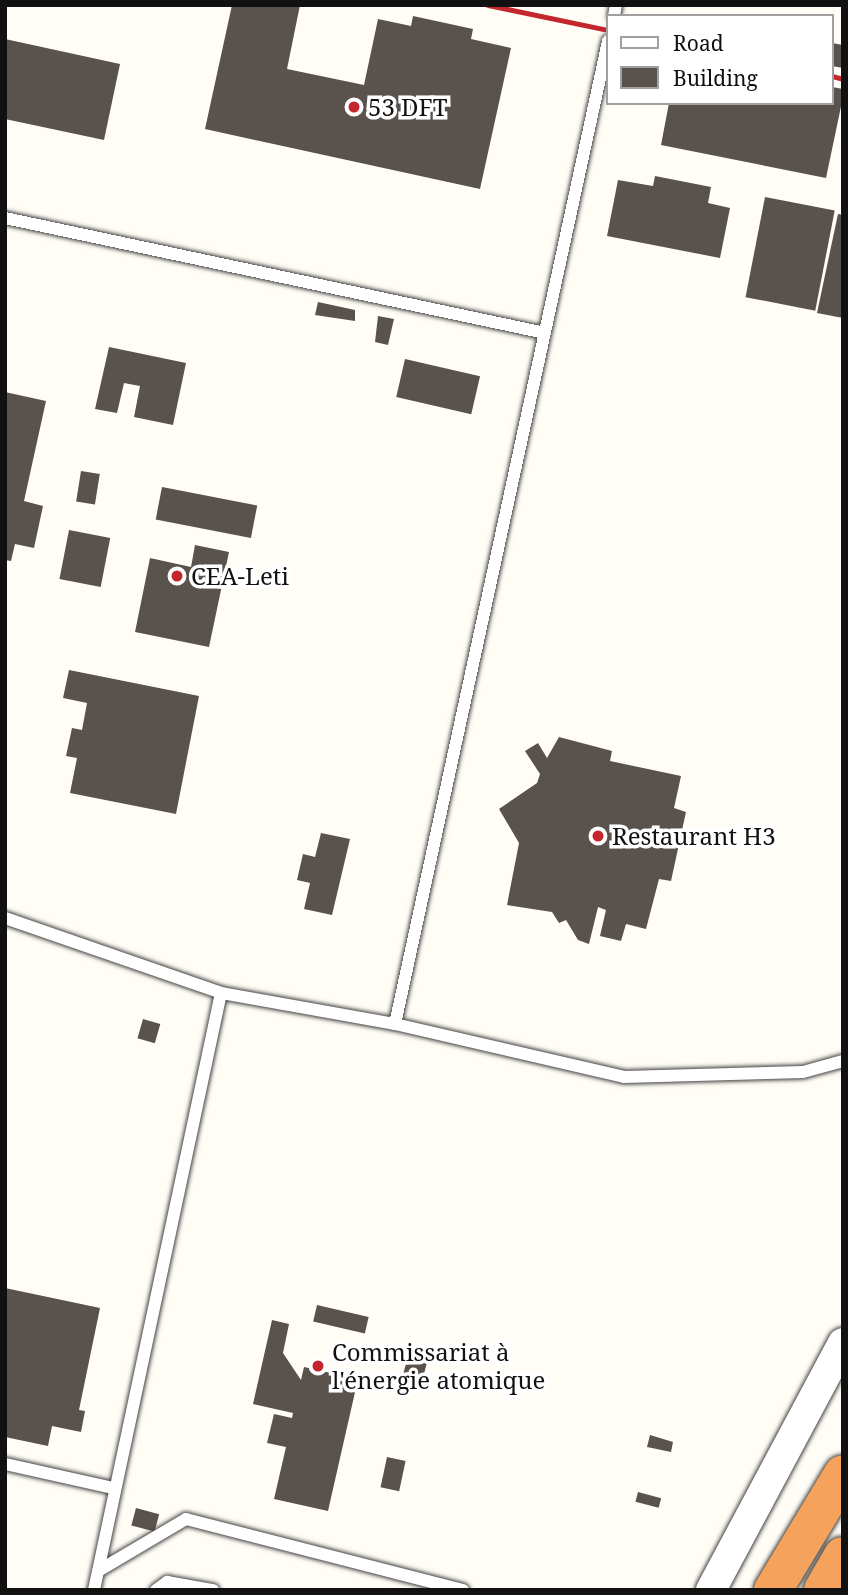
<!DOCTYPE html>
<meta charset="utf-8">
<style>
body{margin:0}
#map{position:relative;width:848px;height:1595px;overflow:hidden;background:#fffdf5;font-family:"Noto Serif",serif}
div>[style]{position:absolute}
.building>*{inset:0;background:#5a524d;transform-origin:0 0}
.roads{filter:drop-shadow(0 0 2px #444) drop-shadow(0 0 2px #444)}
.service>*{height:12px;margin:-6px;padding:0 6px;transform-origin:6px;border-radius:6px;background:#fff}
.tertiary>*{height:30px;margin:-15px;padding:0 15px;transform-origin:15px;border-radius:15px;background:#fff}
.motorway>*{height:38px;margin:-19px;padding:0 19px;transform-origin:19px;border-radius:19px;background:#f5a25d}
.rail>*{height:5px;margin:-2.5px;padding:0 2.5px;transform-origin:2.5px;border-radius:2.5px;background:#c4262e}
.dots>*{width:19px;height:19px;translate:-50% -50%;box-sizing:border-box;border:4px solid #fff;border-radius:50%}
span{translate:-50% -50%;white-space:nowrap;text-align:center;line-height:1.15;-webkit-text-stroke:7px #fff;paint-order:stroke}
.poi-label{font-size:24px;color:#111}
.left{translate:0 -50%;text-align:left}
.frame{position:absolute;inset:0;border:7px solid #111;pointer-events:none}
.legend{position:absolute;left:606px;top:14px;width:228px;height:91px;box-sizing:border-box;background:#fff;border:2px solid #a0a0a0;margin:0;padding:9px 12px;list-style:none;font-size:21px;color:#111}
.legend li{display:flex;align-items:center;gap:14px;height:35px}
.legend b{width:35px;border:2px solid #a0a0a0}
</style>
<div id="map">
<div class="building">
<i style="clip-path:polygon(232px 5px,300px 5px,287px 69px,364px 85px,378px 19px,411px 26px,413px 16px,473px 29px,471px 39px,511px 48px,480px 189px,205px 129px)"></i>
<i style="clip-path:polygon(5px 39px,120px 64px,104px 140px,5px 119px)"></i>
<i style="clip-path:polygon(832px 43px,843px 45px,843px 68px,832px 66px)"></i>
<i style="clip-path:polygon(832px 87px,843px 89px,843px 97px,826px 178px,661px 145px,669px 103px,832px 103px)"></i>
<i style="clip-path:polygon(655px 176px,711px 187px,708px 203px,730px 208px,720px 258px,607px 236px,618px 180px,653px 186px)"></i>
<i style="left:765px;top:197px;width:71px;height:102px;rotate:11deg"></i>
<i style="clip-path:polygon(838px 214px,843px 215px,843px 318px,817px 313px)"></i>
<i style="clip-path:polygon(318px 302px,355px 310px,355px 321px,315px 315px)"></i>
<i style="clip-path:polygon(378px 316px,394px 319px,388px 345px,375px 342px)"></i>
<i style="clip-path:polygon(109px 347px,186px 363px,173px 425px,134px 417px,140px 386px,124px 383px,117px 413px,95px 409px)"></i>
<i style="left:405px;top:359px;width:77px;height:39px;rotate:13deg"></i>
<i style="clip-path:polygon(5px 392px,46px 401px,24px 501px,43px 506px,34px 548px,15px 544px,11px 561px,5px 560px)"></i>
<i style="left:81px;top:471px;width:19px;height:31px;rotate:9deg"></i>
<i style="left:162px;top:487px;width:97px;height:33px;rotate:11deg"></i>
<i style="left:69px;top:530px;width:42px;height:50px;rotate:11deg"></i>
<i style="clip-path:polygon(195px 545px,229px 552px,209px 647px,135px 632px,150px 558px,191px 567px)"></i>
<i style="clip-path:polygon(69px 670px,199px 696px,176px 814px,70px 793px,77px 758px,66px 756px,72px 728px,82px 730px,87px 703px,63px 698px)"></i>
<i style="clip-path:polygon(559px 737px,612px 751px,610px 761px,681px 776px,674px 808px,686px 812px,671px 881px,659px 879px,646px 929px,626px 924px,621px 941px,600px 936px,606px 910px,598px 907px,589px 944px,578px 940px,566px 920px,559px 923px,552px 912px,507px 905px,519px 843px,499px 809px,537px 783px,540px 774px,525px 751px,538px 743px,547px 758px)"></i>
<i style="clip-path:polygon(321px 833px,350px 839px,332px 915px,304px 909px,310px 883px,297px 880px,303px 854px,315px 857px)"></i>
<i style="left:143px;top:1019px;width:18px;height:20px;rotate:16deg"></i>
<i style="clip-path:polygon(5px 1288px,100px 1308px,79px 1410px,85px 1411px,81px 1432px,52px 1426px,48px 1446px,5px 1437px)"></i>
<i style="left:317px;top:1305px;width:53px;height:17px;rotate:13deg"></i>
<i style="clip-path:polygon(272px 1320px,289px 1324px,283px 1353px,301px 1380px,304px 1367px,358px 1379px,328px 1511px,274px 1499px,286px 1447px,267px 1443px,274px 1414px,292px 1418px,293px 1413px,253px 1404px)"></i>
<i style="left:411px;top:1345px;width:20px;height:31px;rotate:15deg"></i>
<i style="clip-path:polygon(650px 1435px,673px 1442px,671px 1452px,647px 1447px)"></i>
<i style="left:387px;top:1457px;width:19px;height:31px;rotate:12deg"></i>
<i style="left:638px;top:1492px;width:24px;height:10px;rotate:15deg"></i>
<i style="left:136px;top:1508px;width:24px;height:18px;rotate:15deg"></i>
</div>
<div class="roads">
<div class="service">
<i style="left:614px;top:16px;width:11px;rotate:-80deg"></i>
<i style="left:5px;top:218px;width:552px;rotate:12.02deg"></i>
<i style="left:5px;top:918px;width:229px;rotate:19.1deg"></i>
<i style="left:221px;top:993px;width:177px;rotate:10.1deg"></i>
<i style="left:395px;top:1024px;width:235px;rotate:13deg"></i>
<i style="left:624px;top:1077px;width:179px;rotate:-1.6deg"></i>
<i style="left:803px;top:1072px;width:41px;rotate:-15.4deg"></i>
<i style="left:395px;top:1024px;width:1006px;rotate:-77.77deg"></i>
<i style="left:5px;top:1464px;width:111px;rotate:12.5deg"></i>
<i style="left:98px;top:1571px;width:102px;rotate:-30.6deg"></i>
<i style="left:186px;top:1519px;width:286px;rotate:14.4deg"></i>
<i style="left:94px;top:1590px;width:610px;rotate:-77.99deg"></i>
<i style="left:156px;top:1590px;width:14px;rotate:-36deg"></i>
<i style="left:167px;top:1582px;width:47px;rotate:9.9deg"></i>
</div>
<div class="tertiary">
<i style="left:711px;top:1590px;width:280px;rotate:-61.9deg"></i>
</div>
<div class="motorway">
<i style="left:773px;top:1590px;width:135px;rotate:-58.9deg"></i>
<i style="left:823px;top:1590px;width:39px;rotate:-60deg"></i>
</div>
</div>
<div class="rail">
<i style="left:488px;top:5px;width:123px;rotate:11.8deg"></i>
<i style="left:832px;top:76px;width:11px;rotate:15deg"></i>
</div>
<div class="dots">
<i style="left:354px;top:107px;background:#c4262e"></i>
<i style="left:177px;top:576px;background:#c4262e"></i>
<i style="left:598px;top:836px;background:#c4262e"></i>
<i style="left:318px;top:1366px;background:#c4262e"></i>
</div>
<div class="poi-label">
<span class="left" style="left:368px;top:107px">53 DFT</span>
<span class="left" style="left:191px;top:576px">CEA-Leti</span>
<span class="left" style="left:612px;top:836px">Restaurant H3</span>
<span class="left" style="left:332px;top:1366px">Commissariat à<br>l'énergie atomique</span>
</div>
<div class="frame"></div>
<ul class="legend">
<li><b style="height:9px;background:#fff"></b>Road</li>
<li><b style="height:19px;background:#5a524d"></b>Building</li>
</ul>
</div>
